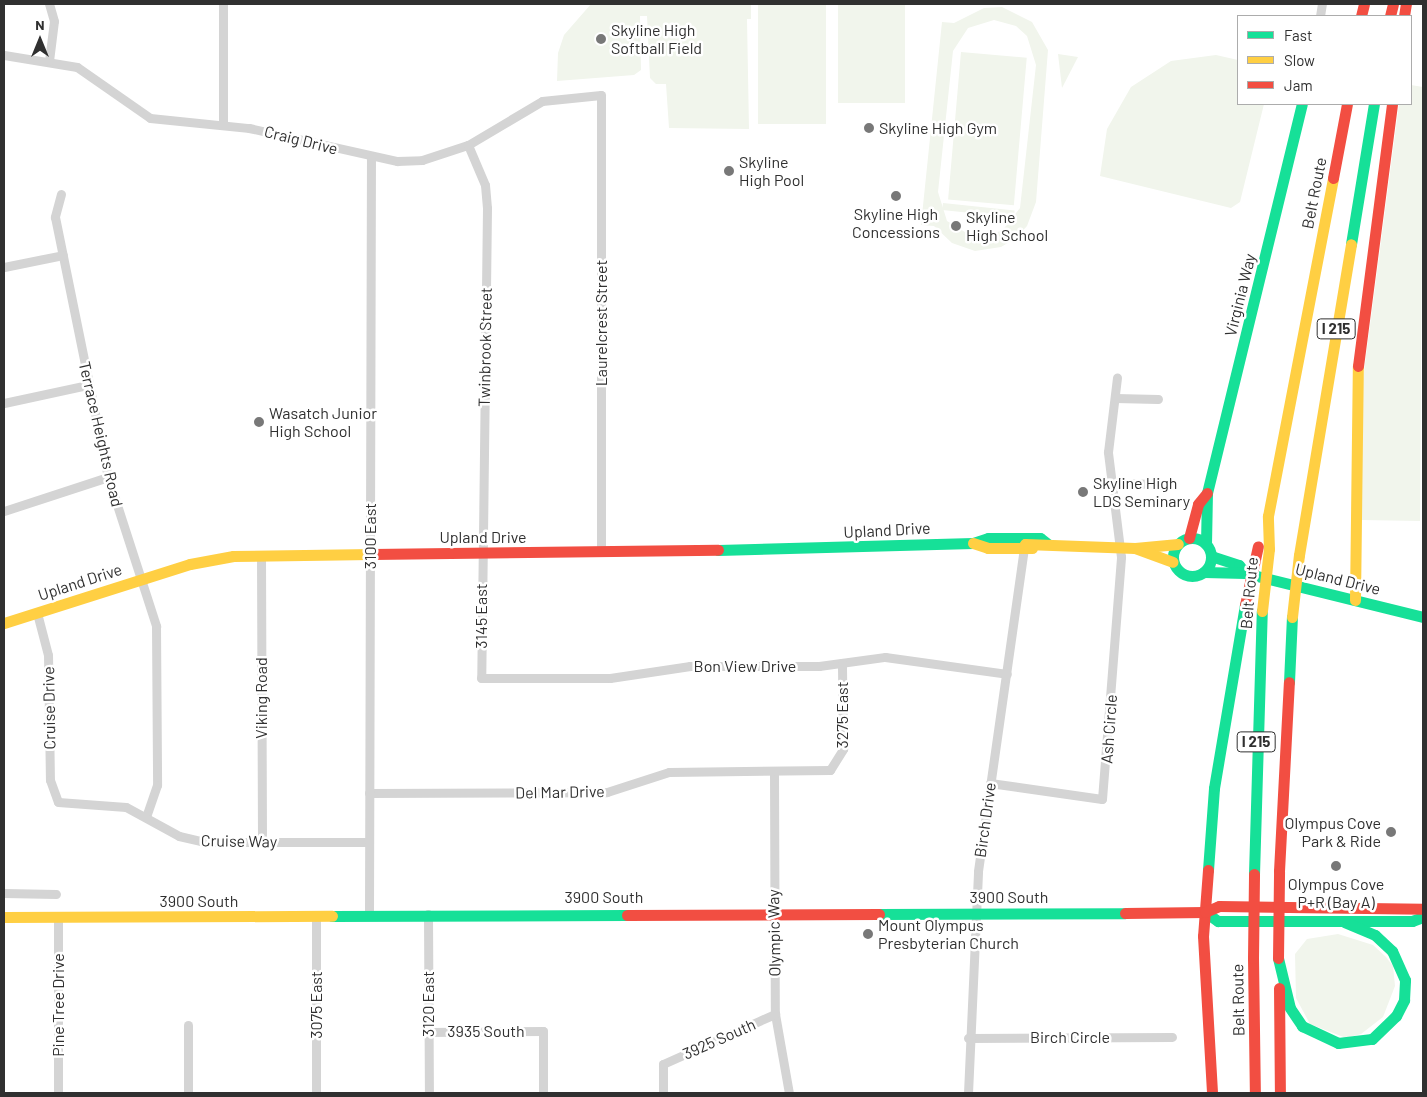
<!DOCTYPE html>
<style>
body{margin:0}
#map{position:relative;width:1427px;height:1097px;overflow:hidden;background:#fff;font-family:Barlow,sans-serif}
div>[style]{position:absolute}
.green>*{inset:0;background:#f1f5ec;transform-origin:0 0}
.street>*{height:9px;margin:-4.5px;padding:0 4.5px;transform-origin:4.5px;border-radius:4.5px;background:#d4d4d4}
.fast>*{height:11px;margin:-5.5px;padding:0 5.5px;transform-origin:5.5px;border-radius:5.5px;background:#16e098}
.fast>.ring{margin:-5.5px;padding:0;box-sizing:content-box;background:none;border:11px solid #16e098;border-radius:50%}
.slow>*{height:11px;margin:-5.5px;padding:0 5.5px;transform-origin:5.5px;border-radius:5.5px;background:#ffcf43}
.jam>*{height:11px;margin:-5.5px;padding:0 5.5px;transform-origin:5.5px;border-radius:5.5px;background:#f24e42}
.slow-bridge>*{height:11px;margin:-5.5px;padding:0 5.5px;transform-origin:5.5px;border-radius:5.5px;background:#ffcf43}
.jam-bridge>*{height:11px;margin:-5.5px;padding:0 5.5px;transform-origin:5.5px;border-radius:5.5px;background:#f24e42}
.dots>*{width:14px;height:14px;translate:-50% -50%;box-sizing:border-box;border:2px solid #fff;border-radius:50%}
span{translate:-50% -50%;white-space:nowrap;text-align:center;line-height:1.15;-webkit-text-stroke:5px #fff;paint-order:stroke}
.shield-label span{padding:1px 4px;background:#fff;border:1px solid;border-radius:4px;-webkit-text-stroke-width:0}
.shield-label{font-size:15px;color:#303030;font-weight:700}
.poi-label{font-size:16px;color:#303030}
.left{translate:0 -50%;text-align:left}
.right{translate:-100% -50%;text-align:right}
.street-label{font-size:16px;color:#303030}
.frame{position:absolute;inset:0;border:5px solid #303030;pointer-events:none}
.legend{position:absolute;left:1237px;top:15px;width:175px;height:90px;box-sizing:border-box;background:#fff;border:1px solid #acacac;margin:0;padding:6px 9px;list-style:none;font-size:15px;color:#303030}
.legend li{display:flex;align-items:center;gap:10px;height:25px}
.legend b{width:25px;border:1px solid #acacac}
.north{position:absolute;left:15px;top:15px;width:50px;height:50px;-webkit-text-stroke:4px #fff;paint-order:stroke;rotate:0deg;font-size:14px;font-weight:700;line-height:20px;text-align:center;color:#303030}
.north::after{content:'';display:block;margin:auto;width:18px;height:22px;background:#303030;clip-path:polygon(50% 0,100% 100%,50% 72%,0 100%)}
</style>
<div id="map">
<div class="green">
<i style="clip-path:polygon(591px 4px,751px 4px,751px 19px,747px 19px,749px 129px,669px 128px,666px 84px,656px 84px,650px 78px,647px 16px,640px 16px,641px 70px,634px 75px,557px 81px,558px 53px,564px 35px)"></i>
<i style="left:758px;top:4px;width:68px;height:120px"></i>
<i style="left:838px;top:4px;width:67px;height:99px"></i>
<i style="clip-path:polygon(evenodd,1002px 7px,1032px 22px,1048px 50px,1036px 202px,1027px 226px,1016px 238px,1001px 247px,975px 251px,952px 243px,934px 226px,921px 225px,942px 22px,954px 23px,984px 8px,1002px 7px,994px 20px,1016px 26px,1027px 36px,1036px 65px,1020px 208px,1002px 231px,973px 237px,947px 221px,938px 192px,953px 51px,968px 28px,994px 20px)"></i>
<i style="left:961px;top:52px;width:66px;height:148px;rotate:5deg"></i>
<i style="clip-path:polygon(1058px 54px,1078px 57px,1062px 88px)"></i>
<i style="clip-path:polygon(1216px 55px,1238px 60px,1238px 104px,1264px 104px,1240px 202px,1231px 208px,1100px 176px,1107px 129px,1131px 87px,1171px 61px)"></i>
<i style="clip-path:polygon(1411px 85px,1423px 87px,1420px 521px,1361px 520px,1363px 379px,1399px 104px,1411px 104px)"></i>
<i style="left:943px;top:203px;width:72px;height:7px;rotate:6deg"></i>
<i style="clip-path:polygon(1338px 934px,1373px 945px,1386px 957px,1393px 966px,1395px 986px,1383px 1017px,1361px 1034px,1346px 1038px,1310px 1024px,1296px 998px,1295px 954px,1307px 939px)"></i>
</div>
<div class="street">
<i style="left:223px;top:4px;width:121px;rotate:90deg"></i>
<i style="left:1320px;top:16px;width:12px;rotate:-81deg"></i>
<i style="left:4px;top:55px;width:74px;rotate:9.3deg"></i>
<i style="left:77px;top:67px;width:89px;rotate:34.9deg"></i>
<i style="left:150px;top:118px;width:100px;rotate:5.8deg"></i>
<i style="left:249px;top:128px;width:152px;rotate:12.6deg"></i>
<i style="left:397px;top:161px;width:25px;rotate:-2deg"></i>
<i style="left:422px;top:160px;width:48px;rotate:-18.1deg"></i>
<i style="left:468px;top:145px;width:86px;rotate:-30.7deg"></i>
<i style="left:542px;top:101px;width:59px;rotate:-5.8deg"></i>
<i style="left:601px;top:95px;width:457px;rotate:90deg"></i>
<i style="left:49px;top:61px;width:40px;rotate:-82.9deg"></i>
<i style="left:54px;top:21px;width:18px;rotate:-106deg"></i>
<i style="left:468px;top:145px;width:43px;rotate:67deg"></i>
<i style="left:485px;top:185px;width:23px;rotate:85deg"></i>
<i style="left:487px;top:208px;width:470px;rotate:90.7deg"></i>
<i style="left:481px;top:678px;width:129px"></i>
<i style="left:610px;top:678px;width:81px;rotate:-8.5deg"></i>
<i style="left:690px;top:666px;width:129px"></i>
<i style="left:819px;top:666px;width:67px;rotate:-7.8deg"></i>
<i style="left:885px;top:657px;width:123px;rotate:7.9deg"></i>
<i style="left:61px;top:194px;width:24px;rotate:105deg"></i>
<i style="left:55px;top:217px;width:265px;rotate:78.5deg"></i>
<i style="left:108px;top:477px;width:157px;rotate:72.1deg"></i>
<i style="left:156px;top:626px;width:159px;rotate:89.6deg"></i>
<i style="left:157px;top:785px;width:34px;rotate:109deg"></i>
<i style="left:4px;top:267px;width:60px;rotate:-11.5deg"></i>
<i style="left:1115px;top:398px;width:43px;rotate:1.3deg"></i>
<i style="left:4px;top:403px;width:86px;rotate:-12.1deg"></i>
<i style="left:1111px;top:483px;width:49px;rotate:1.2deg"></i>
<i style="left:4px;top:511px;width:109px;rotate:-18.1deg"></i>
<i style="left:261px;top:555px;width:287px;rotate:89.8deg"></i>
<i style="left:37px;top:613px;width:43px;rotate:75.3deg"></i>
<i style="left:48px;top:655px;width:125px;rotate:89.1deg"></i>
<i style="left:50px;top:780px;width:23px;rotate:70deg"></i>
<i style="left:58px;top:802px;width:68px;rotate:4.2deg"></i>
<i style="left:126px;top:807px;width:60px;rotate:28.7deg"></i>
<i style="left:179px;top:836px;width:27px;rotate:13deg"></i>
<i style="left:205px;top:842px;width:164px"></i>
<i style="left:774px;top:772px;width:242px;rotate:89.8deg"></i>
<i style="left:775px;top:1014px;width:80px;rotate:80deg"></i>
<i style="left:990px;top:783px;width:113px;rotate:8.1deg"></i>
<i style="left:1102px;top:799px;width:243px;rotate:-85.5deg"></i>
<i style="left:1121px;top:557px;width:106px;rotate:-97.1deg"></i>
<i style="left:1108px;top:452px;width:75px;rotate:-83.1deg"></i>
<i style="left:369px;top:793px;width:238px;rotate:-0.2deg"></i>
<i style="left:607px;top:792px;width:65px;rotate:-17.9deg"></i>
<i style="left:669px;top:772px;width:161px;rotate:-0.7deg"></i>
<i style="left:830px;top:770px;width:25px;rotate:-58deg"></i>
<i style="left:843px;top:749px;width:86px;rotate:-90.7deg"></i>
<i style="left:4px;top:893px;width:52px;rotate:1.1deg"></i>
<i style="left:369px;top:914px;width:757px;rotate:-89.85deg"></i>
<i style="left:428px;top:914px;width:179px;rotate:89.7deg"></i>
<i style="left:316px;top:916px;width:177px;rotate:90deg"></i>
<i style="left:188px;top:1025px;width:68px;rotate:90deg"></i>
<i style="left:428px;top:1032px;width:115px;rotate:-0.5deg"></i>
<i style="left:543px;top:1031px;width:62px;rotate:90deg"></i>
<i style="left:968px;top:1038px;width:204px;rotate:-0.3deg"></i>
<i style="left:58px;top:1093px;width:176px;rotate:-90deg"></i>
<i style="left:663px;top:1093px;width:29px;rotate:-90deg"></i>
<i style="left:663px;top:1064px;width:123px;rotate:-24.1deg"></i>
<i style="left:968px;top:1093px;width:222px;rotate:-87.4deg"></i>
<i style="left:978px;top:871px;width:326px;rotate:-81.9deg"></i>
</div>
<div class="fast">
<i style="left:1351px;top:244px;width:142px;rotate:-80.7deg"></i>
<i class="ring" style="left:1173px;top:538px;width:27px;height:27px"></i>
<i style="left:1206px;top:544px;width:51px;rotate:-88.9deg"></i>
<i style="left:1207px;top:493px;width:400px;rotate:-76.3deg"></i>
<i style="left:718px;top:550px;width:255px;rotate:-1.6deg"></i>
<i style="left:973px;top:543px;width:16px;rotate:-18deg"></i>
<i style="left:988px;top:538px;width:52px"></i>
<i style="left:1040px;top:538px;width:10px;rotate:37deg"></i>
<i style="left:1211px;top:556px;width:29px;rotate:18deg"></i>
<i style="left:1239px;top:565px;width:10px;rotate:53deg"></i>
<i style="left:1204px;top:572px;width:41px;rotate:1.4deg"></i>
<i style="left:1245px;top:573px;width:183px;rotate:13.9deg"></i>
<i style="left:1289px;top:682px;width:65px;rotate:-87.4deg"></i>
<i style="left:1208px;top:870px;width:82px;rotate:-85.8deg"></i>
<i style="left:1214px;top:788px;width:186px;rotate:-80.4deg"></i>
<i style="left:1254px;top:874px;width:263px;rotate:-88.3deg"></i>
<i style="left:1205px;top:912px;width:16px;rotate:35deg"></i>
<i style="left:1218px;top:921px;width:194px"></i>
<i style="left:1412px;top:921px;width:12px;rotate:-20deg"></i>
<i style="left:879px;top:914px;width:246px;rotate:-0.2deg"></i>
<i style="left:332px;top:916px;width:295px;rotate:-0.2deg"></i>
<i style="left:1278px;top:958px;width:51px;rotate:76.5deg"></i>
<i style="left:1290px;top:1008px;width:22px;rotate:56deg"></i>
<i style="left:1302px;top:1026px;width:40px;rotate:25deg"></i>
<i style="left:1338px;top:1043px;width:34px;rotate:-7deg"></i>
<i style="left:1372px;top:1039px;width:33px;rotate:-44deg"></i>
<i style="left:1396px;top:1016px;width:18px;rotate:-63deg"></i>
<i style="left:1404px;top:1000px;width:20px;rotate:-87deg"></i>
<i style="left:1405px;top:980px;width:32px;rotate:-114deg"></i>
<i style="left:1392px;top:951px;width:23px;rotate:-137deg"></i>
<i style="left:1375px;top:935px;width:33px;rotate:-157deg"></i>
</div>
<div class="slow">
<i style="left:973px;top:543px;width:16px;rotate:18deg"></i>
<i style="left:988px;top:548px;width:44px"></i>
<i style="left:1024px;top:548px;width:4px;rotate:-76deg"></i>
<i style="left:1025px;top:544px;width:110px;rotate:2.1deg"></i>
<i style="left:1135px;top:548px;width:43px;rotate:-5.3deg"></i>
<i style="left:1135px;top:548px;width:40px;rotate:20.2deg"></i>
<i style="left:1269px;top:549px;width:33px;rotate:-92deg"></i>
<i style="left:1268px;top:516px;width:344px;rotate:-79.1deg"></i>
<i style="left:1299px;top:555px;width:315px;rotate:-80.5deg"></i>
<i style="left:1355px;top:600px;width:234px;rotate:-89.3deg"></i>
<i style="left:4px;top:623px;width:195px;rotate:-17.6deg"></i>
<i style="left:190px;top:564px;width:44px;rotate:-10.5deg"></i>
<i style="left:233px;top:556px;width:139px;rotate:-0.8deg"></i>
<i style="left:4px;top:917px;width:328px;rotate:-0.2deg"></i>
</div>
<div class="jam">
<i style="left:1361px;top:16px;width:12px;rotate:-76deg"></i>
<i style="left:1390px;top:16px;width:12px;rotate:-76deg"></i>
<i style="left:1404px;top:16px;width:12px;rotate:-81deg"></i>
<i style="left:1333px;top:178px;width:75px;rotate:-79.3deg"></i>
<i style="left:1358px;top:366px;width:264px;rotate:-82.6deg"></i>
<i style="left:1189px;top:538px;width:35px;rotate:-75deg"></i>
<i style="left:1198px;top:504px;width:14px;rotate:-51deg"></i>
<i style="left:372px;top:554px;width:346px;rotate:-0.7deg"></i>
<i style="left:1208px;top:870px;width:66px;rotate:94.3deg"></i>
<i style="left:1203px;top:936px;width:157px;rotate:86.7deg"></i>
<i style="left:1279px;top:871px;width:189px;rotate:-87deg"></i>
<i style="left:1125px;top:913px;width:80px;rotate:-0.7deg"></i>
<i style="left:1205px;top:912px;width:15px;rotate:-23deg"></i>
<i style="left:1219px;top:906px;width:204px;rotate:0.8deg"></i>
<i style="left:627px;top:915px;width:252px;rotate:-0.2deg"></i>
<i style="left:1253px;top:958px;width:135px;rotate:89.2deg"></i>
<i style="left:1279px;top:988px;width:105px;rotate:89.5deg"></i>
</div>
<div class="slow-bridge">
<i style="left:1262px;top:611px;width:62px;rotate:-83.6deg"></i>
<i style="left:1292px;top:617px;width:62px;rotate:-83.6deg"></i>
</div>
<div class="jam-bridge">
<i style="left:1245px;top:605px;width:60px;rotate:-77.6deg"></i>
<i style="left:1253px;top:958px;width:84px;rotate:-89.3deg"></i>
<i style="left:1278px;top:958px;width:87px;rotate:-89.3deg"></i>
</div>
<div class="dots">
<i style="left:601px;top:39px;background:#787878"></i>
<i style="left:869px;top:128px;background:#787878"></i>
<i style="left:729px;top:171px;background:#787878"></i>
<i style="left:896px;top:196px;background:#787878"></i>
<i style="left:956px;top:226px;background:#787878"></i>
<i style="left:259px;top:422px;background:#787878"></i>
<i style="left:1083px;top:492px;background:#787878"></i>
<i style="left:1391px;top:832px;background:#787878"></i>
<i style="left:1336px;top:866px;background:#787878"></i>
<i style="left:868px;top:934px;background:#787878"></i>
</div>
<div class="shield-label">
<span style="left:1336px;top:329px">I 215</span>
<span style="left:1256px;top:742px">I 215</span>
</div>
<div class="poi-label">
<span class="left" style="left:611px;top:39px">Skyline High<br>Softball Field</span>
<span class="left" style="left:879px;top:128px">Skyline High Gym</span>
<span class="left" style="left:739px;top:171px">Skyline<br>High Pool</span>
<span style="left:896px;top:223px">Skyline High<br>Concessions</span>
<span class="left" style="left:966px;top:226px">Skyline<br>High School</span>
<span class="left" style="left:269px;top:422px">Wasatch Junior<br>High School</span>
<span class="left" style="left:1093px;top:492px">Skyline High<br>LDS Seminary</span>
<span class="right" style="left:1381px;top:832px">Olympus Cove<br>Park &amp; Ride</span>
<span style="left:1336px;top:893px">Olympus Cove<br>P+R (Bay A)</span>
<span class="left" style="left:878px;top:934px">Mount Olympus<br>Presbyterian Church</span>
</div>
<div class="street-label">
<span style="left:301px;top:140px;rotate:14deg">Craig Drive</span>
<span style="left:1314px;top:193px;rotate:-79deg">Belt Route</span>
<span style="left:1240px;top:295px;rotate:-76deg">Virginia Way</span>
<span style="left:601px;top:323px;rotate:-90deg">Laurelcrest Street</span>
<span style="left:485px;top:347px;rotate:-89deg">Twinbrook Street</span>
<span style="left:101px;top:434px;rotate:77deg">Terrace Heights Road</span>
<span style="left:887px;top:530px;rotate:-3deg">Upland Drive</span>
<span style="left:370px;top:536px;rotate:-90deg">3100 East</span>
<span style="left:483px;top:537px">Upland Drive</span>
<span style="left:1338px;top:579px;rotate:14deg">Upland Drive</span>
<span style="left:80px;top:582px;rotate:-18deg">Upland Drive</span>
<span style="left:1249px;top:593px;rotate:-85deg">Belt Route</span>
<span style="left:481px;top:616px;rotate:-90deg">3145 East</span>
<span style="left:745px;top:666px">Bon View Drive</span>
<span style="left:261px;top:698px;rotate:-90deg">Viking Road</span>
<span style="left:49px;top:708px;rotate:-91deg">Cruise Drive</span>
<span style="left:842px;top:715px;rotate:-90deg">3275 East</span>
<span style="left:1109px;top:729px;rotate:-86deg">Ash Circle</span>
<span style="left:560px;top:792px;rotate:-1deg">Del Mar Drive</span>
<span style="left:985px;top:820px;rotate:-82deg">Birch Drive</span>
<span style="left:239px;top:841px;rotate:1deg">Cruise Way</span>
<span style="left:604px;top:897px">3900 South</span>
<span style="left:1009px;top:897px">3900 South</span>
<span style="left:199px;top:901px">3900 South</span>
<span style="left:774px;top:933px;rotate:-91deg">Olympic Way</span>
<span style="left:1238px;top:1000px;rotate:-91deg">Belt Route</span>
<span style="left:428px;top:1004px;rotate:-90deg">3120 East</span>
<span style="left:58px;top:1005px;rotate:-90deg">Pine Tree Drive</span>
<span style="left:316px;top:1005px;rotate:-90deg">3075 East</span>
<span style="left:486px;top:1031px">3935 South</span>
<span style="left:1070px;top:1037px">Birch Circle</span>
<span style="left:719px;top:1039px;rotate:-24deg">3925 South</span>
</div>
<div class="frame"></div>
<ul class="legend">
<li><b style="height:6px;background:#16e098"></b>Fast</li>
<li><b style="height:6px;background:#ffcf43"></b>Slow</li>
<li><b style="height:6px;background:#f24e42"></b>Jam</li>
</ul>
<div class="north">N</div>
</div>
